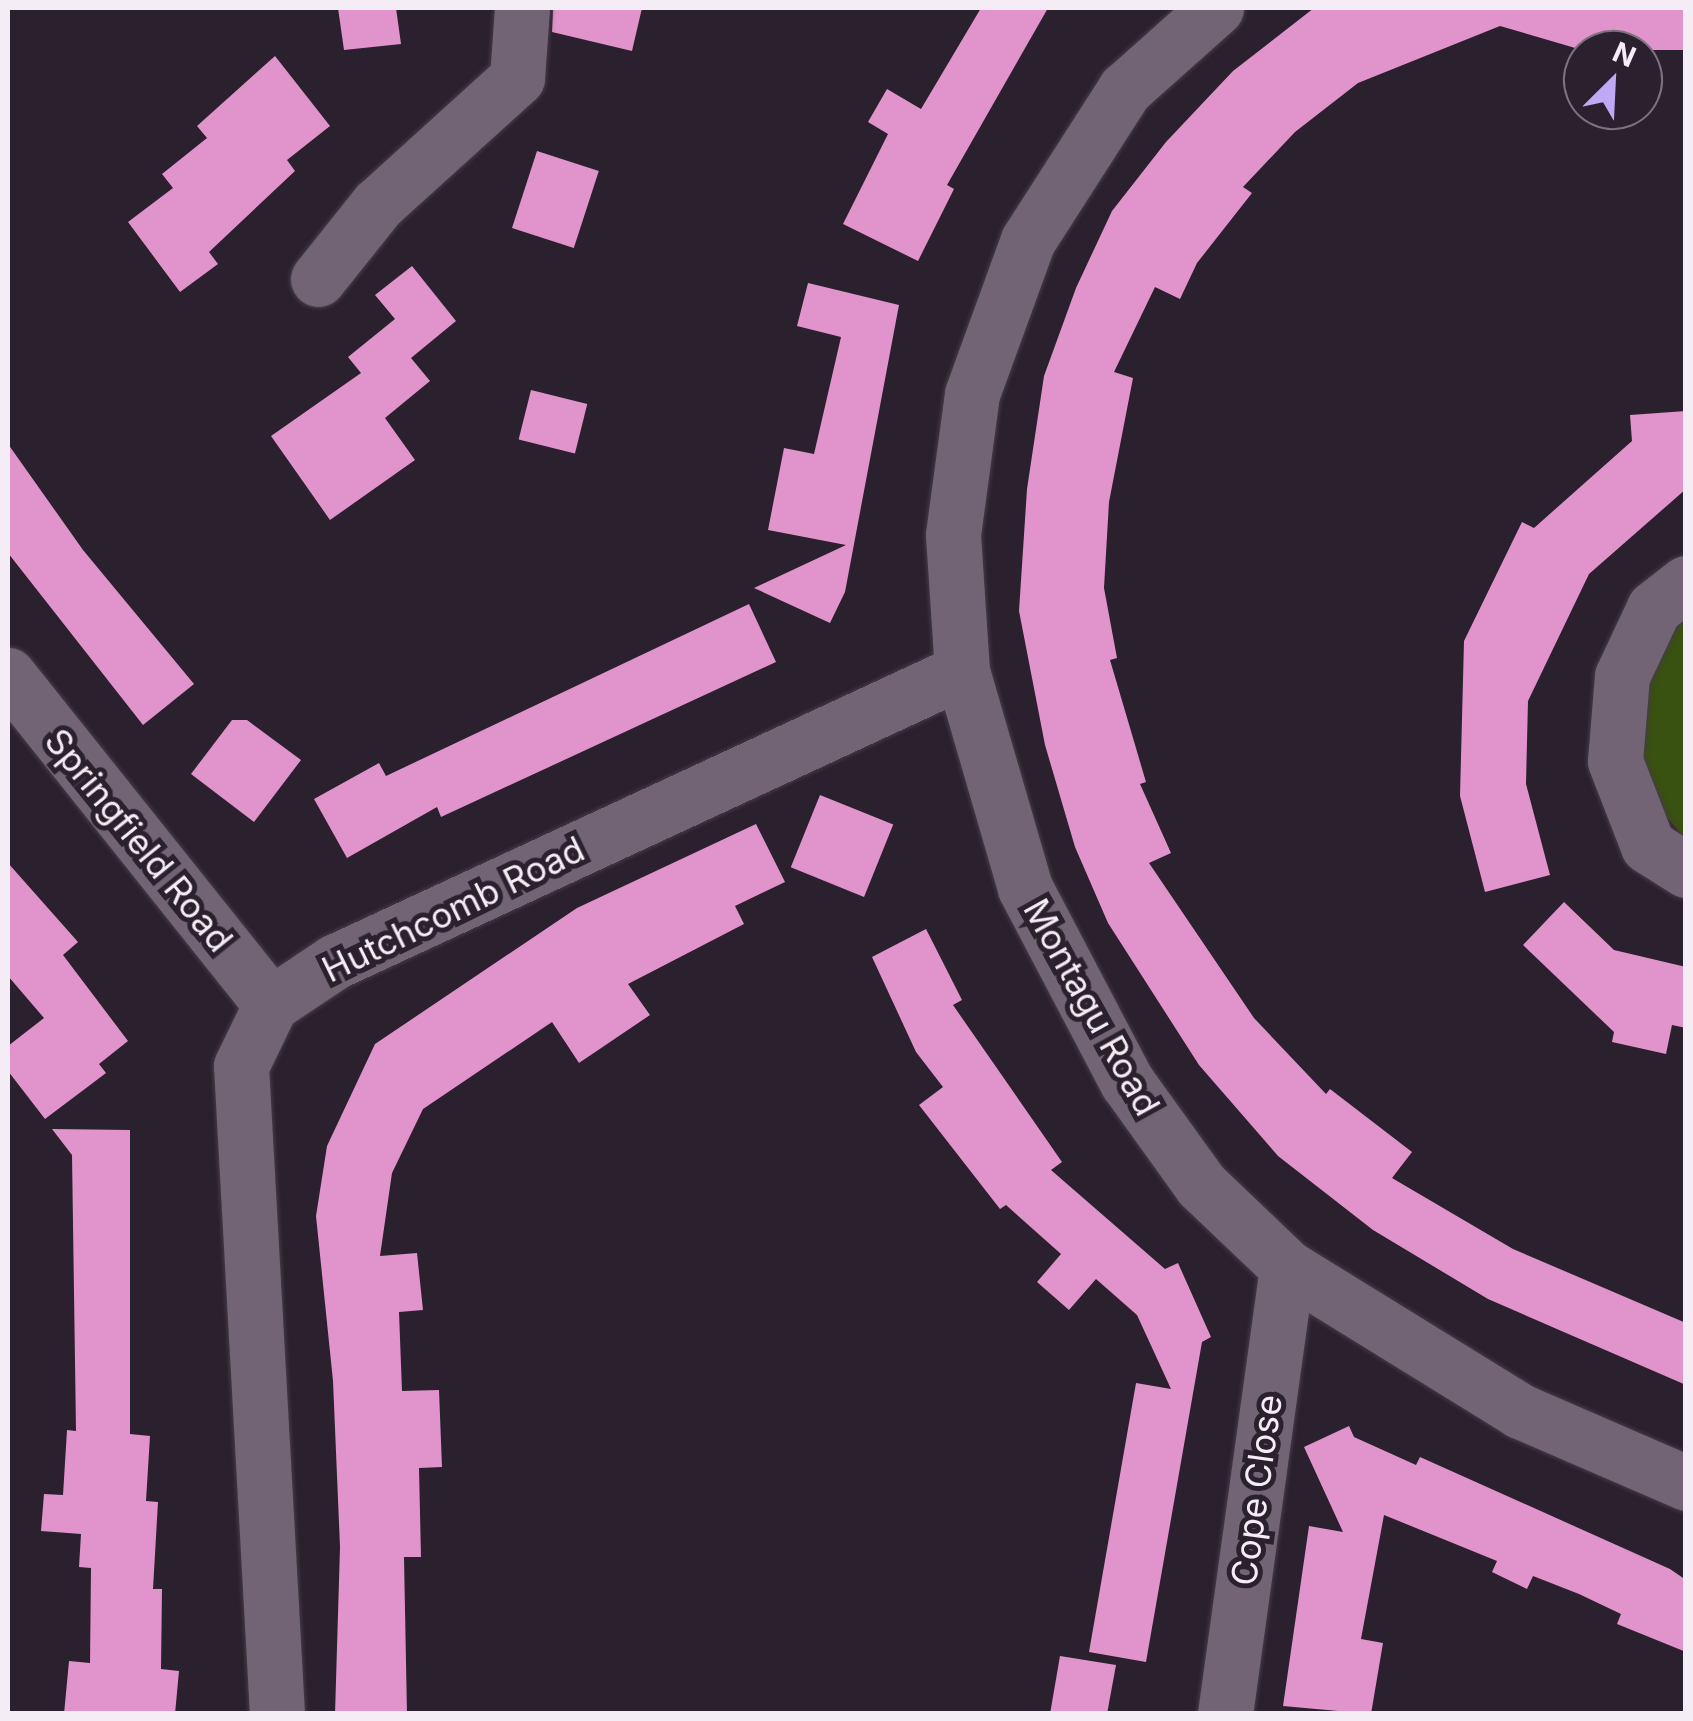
<!DOCTYPE html>
<style>
body{margin:0}
#map{position:relative;width:1693px;height:1721px;overflow:hidden;background:#2b202e;font-family:Inter,sans-serif}
div>[style]{position:absolute}
.green>*{inset:0;background:#395111}
.building>*{inset:0;background:#e193cc;transform-origin:0 0}
.roads{filter:drop-shadow(0 0 2px #463b47) drop-shadow(0 0 2px #463b47)}
.minor>*{height:55px;margin:-27.5px;padding:0 27.5px;transform-origin:27.5px;border-radius:27.5px;background:#726475}
span{translate:-50% -50%;white-space:nowrap;text-align:center;line-height:1.15;-webkit-text-stroke:10px #2b202e;paint-order:stroke}
.street-label{font-size:35px;color:#f5edf6}
.frame{position:absolute;inset:0;border:10px solid #f5edf6;pointer-events:none}
.north{position:absolute;left:1563px;top:30px;width:100px;height:100px;box-sizing:border-box;background:#2b202e;border:2px solid #7c727e;border-radius:50%;rotate:24deg;font-size:28px;font-weight:700;line-height:40px;text-align:center;color:#f5edf6}
.north::after{content:'';display:block;margin:auto;width:35px;height:45px;background:#bfa9f4;clip-path:polygon(50% 0,100% 100%,50% 72%,0 100%)}
</style>
<div id="map">
<div class="green">
<i style="clip-path:polygon(1685px 601px,1685px 839px,1639px 783px,1635px 673px)"></i>
</div>
<div class="building">
<i style="clip-path:polygon(338px 8px,396px 8px,401px 44px,344px 50px)"></i>
<i style="clip-path:polygon(553px 8px,642px 8px,632px 51px,552px 32px)"></i>
<i style="clip-path:polygon(981px 8px,1048px 8px,947px 185px,954px 189px,918px 261px,843px 224px,888px 134px,868px 122px,887px 89px,921px 109px)"></i>
<i style="clip-path:polygon(1314px 8px,1686px 8px,1686px 50px,1582px 50px,1500px 26px,1358px 83px,1295px 132px,1243px 187px,1252px 193px,1197px 263px,1180px 299px,1155px 287px,1114px 372px,1133px 378px,1109px 502px,1104px 588px,1117px 658px,1110px 660px,1146px 782px,1140px 784px,1171px 853px,1149px 863px,1254px 1018px,1326px 1094px,1330px 1089px,1412px 1152px,1392px 1178px,1513px 1249px,1686px 1323px,1686px 1385px,1488px 1299px,1373px 1230px,1278px 1156px,1199px 1065px,1108px 923px,1075px 847px,1045px 745px,1019px 611px,1027px 489px,1044px 376px,1076px 288px,1112px 211px,1166px 142px,1233px 71px)"></i>
<i style="clip-path:polygon(275px 56px,330px 126px,287px 160px,295px 171px,209px 252px,218px 264px,180px 292px,128px 222px,173px 188px,162px 174px,207px 138px,197px 126px)"></i>
<i style="left:537px;top:151px;width:65px;height:81px;rotate:18deg"></i>
<i style="clip-path:polygon(412px 266px,456px 321px,411px 358px,430px 381px,385px 418px,415px 460px,330px 520px,271px 436px,361px 373px,348px 357px,395px 319px,375px 295px)"></i>
<i style="clip-path:polygon(808px 283px,899px 305px,845px 592px,830px 623px,754px 588px,846px 545px,768px 530px,784px 448px,814px 454px,841px 337px,797px 326px)"></i>
<i style="left:531px;top:390px;width:58px;height:51px;rotate:14deg"></i>
<i style="clip-path:polygon(1686px 411px,1686px 489px,1589px 574px,1528px 701px,1526px 784px,1550px 875px,1485px 892px,1460px 796px,1464px 641px,1522px 522px,1534px 528px,1632px 441px,1630px 415px)"></i>
<i style="clip-path:polygon(8px 444px,83px 550px,194px 684px,143px 725px,8px 553px)"></i>
<i style="clip-path:polygon(749px 604px,776px 662px,441px 817px,437px 807px,347px 858px,314px 799px,379px 763px,386px 776px)"></i>
<i style="clip-path:polygon(232px 720px,247px 720px,301px 760px,254px 822px,191px 774px)"></i>
<i style="left:820px;top:795px;width:79px;height:78px;rotate:22deg"></i>
<i style="clip-path:polygon(756px 824px,785px 882px,735px 906px,744px 924px,628px 984px,650px 1015px,579px 1063px,552px 1022px,423px 1109px,392px 1173px,380px 1256px,417px 1253px,423px 1310px,399px 1312px,402px 1391px,439px 1390px,442px 1467px,419px 1468px,421px 1557px,404px 1557px,407px 1714px,335px 1714px,340px 1547px,333px 1381px,316px 1216px,327px 1146px,375px 1044px,577px 908px)"></i>
<i style="clip-path:polygon(8px 863px,78px 942px,63px 955px,128px 1041px,99px 1064px,106px 1073px,45px 1119px,8px 1071px,8px 1046px,44px 1018px,8px 976px)"></i>
<i style="clip-path:polygon(1564px 902px,1614px 950px,1686px 967px,1686px 1028px,1672px 1025px,1666px 1054px,1612px 1042px,1614px 1032px,1523px 945px)"></i>
<i style="clip-path:polygon(926px 929px,962px 1000px,953px 1005px,1062px 1162px,1051px 1170px,1165px 1269px,1178px 1263px,1211px 1337px,1202px 1342px,1146px 1662px,1089px 1652px,1136px 1383px,1171px 1389px,1137px 1315px,1096px 1279px,1069px 1310px,1037px 1282px,1061px 1254px,1006px 1205px,1000px 1209px,919px 1105px,943px 1087px,916px 1052px,872px 957px)"></i>
<i style="clip-path:polygon(52px 1129px,130px 1130px,130px 1434px,150px 1436px,146px 1501px,158px 1502px,153px 1589px,162px 1589px,161px 1669px,179px 1671px,175px 1714px,64px 1714px,69px 1661px,90px 1663px,91px 1568px,79px 1567px,81px 1534px,41px 1531px,44px 1494px,63px 1495px,67px 1430px,76px 1431px,72px 1155px)"></i>
<i style="clip-path:polygon(1349px 1426px,1354px 1437px,1416px 1465px,1420px 1457px,1670px 1569px,1686px 1580px,1686px 1652px,1617px 1624px,1621px 1614px,1579px 1594px,1533px 1576px,1527px 1589px,1492px 1572px,1497px 1561px,1384px 1515px,1361px 1639px,1383px 1643px,1371px 1714px,1283px 1706px,1309px 1526px,1343px 1532px,1304px 1447px)"></i>
<i style="clip-path:polygon(1060px 1656px,1116px 1665px,1107px 1714px,1050px 1714px)"></i>
</div>
<div class="roads">
<div class="minor">
<i style="left:1216px;top:8px;width:122px;rotate:138.3deg"></i>
<i style="left:1125px;top:89px;width:179px;rotate:122.7deg"></i>
<i style="left:1028px;top:240px;width:164px;rotate:110deg"></i>
<i style="left:972px;top:394px;width:142px;rotate:97.7deg"></i>
<i style="left:953px;top:535px;width:136px;rotate:86.2deg"></i>
<i style="left:962px;top:671px;width:226px;rotate:73.8deg"></i>
<i style="left:1025px;top:888px;width:219px;rotate:62.3deg"></i>
<i style="left:1127px;top:1082px;width:127px;rotate:54.3deg"></i>
<i style="left:1201px;top:1185px;width:119px;rotate:43.6deg"></i>
<i style="left:1287px;top:1267px;width:274px;rotate:31.7deg"></i>
<i style="left:1520px;top:1411px;width:181px;rotate:23.4deg"></i>
<i style="left:318px;top:279px;width:95px;rotate:-51.4deg"></i>
<i style="left:377px;top:205px;width:189px;rotate:-42.2deg"></i>
<i style="left:517px;top:78px;width:70px;rotate:-85.9deg"></i>
<i style="left:1686px;top:583px;width:41px;rotate:142deg"></i>
<i style="left:1654px;top:608px;width:75px;rotate:115.2deg"></i>
<i style="left:1622px;top:676px;width:85px;rotate:94.7deg"></i>
<i style="left:1615px;top:761px;width:91px;rotate:68.8deg"></i>
<i style="left:1648px;top:846px;width:45px;rotate:32.3deg"></i>
<i style="left:8px;top:675px;width:421px;rotate:51.4deg"></i>
<i style="left:277px;top:1714px;width:649px;rotate:-93.18deg"></i>
<i style="left:241px;top:1066px;width:69px;rotate:-64.2deg"></i>
<i style="left:271px;top:1004px;width:76px;rotate:-33.7deg"></i>
<i style="left:334px;top:962px;width:692px;rotate:-24.86deg"></i>
<i style="left:1225px;top:1714px;width:451px;rotate:-82.1deg"></i>
</div>
</div>
<div class="street-label">
<span style="left:139px;top:840px;rotate:51deg">Springfield Road</span>
<span style="left:453px;top:909px;rotate:-26deg">Hutchcomb Road</span>
<span style="left:1092px;top:1007px;rotate:61deg">Montagu Road</span>
<span style="left:1256px;top:1490px;rotate:-82deg">Cope Close</span>
</div>
<div class="frame"></div>
<div class="north">N</div>
</div>
